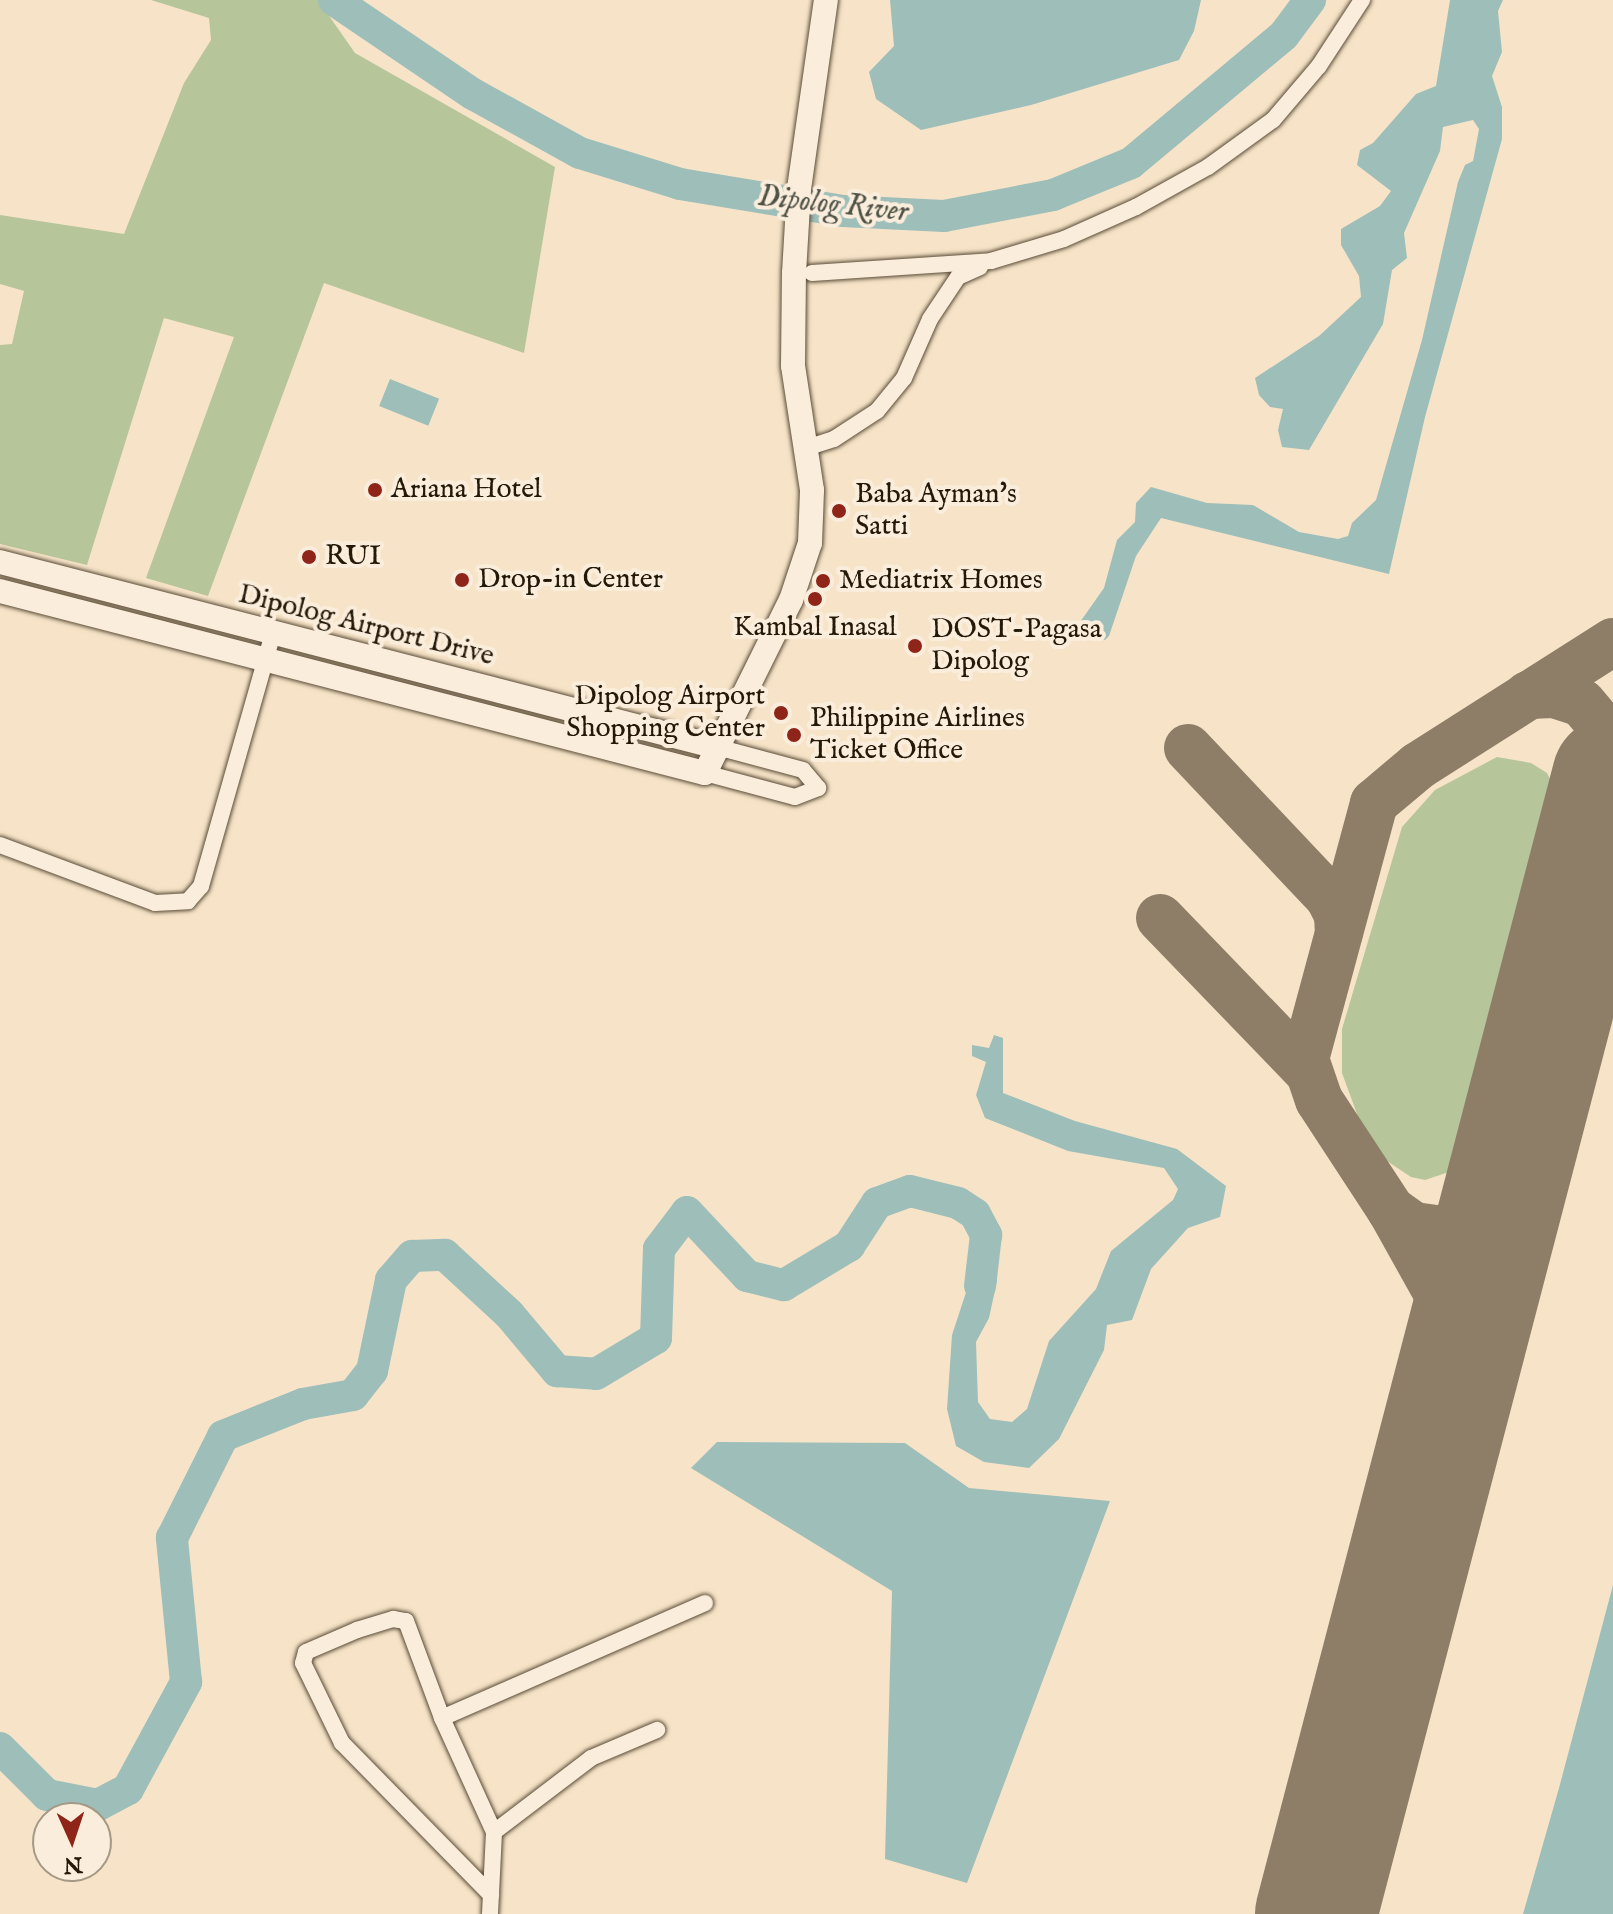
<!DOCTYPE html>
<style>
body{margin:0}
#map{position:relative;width:1613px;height:1914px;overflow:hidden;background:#f7e4c8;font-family:"IM FELL English",serif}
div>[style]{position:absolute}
.green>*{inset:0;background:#b7c59a}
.water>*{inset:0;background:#9ebeba;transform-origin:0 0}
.river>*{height:32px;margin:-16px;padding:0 16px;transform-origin:16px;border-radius:16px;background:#9ebeba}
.taxiway>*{height:48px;margin:-24px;padding:0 24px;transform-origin:24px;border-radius:24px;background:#8e7e68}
.runway>*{height:122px;margin:-61px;padding:0 61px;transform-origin:61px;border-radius:61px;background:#8e7e68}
.roads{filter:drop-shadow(0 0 2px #594b37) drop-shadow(0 0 2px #594b37)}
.minor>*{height:16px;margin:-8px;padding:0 8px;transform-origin:8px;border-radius:8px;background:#faeddb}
.secondary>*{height:24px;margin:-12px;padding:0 12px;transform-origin:12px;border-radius:12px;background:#faeddb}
.dots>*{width:22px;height:22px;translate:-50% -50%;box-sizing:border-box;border:4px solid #faeddb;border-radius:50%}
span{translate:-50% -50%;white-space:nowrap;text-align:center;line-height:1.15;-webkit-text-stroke:8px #faeddb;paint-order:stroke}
.poi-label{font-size:28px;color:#241807}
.left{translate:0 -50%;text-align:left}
.right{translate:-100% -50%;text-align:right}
.street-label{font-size:28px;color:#241807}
.water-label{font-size:30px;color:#4f5246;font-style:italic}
.north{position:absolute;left:32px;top:1802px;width:80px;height:80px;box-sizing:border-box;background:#faeddb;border:2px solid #a49886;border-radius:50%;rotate:177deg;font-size:22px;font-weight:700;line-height:32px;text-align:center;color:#241807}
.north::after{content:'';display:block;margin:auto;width:28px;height:36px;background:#8f2418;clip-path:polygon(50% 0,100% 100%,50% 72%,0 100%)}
</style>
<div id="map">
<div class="green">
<i style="clip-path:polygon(151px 0,318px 0,355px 53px,555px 167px,524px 353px,324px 283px,208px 596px,146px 578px,234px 337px,164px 318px,87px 565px,0 544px,0 345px,12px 344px,24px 291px,0 284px,0 215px,124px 234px,184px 83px,211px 40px,209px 18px)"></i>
<i style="clip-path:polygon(1497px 757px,1531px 763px,1547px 773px,1553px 785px,1452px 1171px,1425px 1180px,1411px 1177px,1384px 1159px,1361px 1125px,1342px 1073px,1342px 1029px,1402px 827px,1435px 790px)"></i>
</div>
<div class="water">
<i style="clip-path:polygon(890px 0,1201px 0,1194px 31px,1179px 60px,1031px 105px,921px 130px,876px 99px,869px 72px,894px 46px)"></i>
<i style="clip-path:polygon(1450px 0,1503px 0,1498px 11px,1502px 52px,1492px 76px,1502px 107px,1502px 139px,1425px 417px,1389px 574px,1161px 518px,1136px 556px,1109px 636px,1105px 640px,1073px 632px,1104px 588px,1117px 540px,1135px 522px,1136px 503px,1151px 487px,1207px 503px,1253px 505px,1299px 532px,1338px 539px,1348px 536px,1352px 523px,1376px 500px,1422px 340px,1458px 182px,1465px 165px,1473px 161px,1479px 129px,1473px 120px,1443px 127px,1440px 151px,1404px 233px,1407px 258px,1392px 270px,1383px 324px,1309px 450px,1282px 447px,1278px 430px,1283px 409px,1270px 407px,1259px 395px,1255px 378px,1319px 336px,1361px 297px,1359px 276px,1341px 245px,1341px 229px,1380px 206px,1391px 191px,1357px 165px,1360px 150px,1373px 143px,1416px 94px,1436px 86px)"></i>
<i style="left:390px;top:379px;width:53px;height:29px;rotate:22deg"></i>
<i style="clip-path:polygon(994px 1035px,1003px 1038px,1003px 1093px,1075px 1121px,1177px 1149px,1226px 1186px,1220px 1217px,1188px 1228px,1151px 1269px,1132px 1320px,1107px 1325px,1104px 1350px,1059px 1439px,1029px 1468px,984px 1462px,956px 1446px,947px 1409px,952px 1335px,975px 1265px,975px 1238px,996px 1252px,997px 1281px,989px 1318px,976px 1342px,978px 1402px,990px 1419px,1012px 1422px,1027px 1409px,1049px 1341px,1096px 1289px,1111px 1251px,1173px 1200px,1178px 1189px,1164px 1168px,1068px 1151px,985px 1118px,976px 1095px,986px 1062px,972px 1056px,972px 1045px,989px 1048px)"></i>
<i style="clip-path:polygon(717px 1442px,905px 1443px,969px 1488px,1110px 1501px,967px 1883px,885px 1859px,892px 1591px,691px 1468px)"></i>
<i style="clip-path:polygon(1613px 1585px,1613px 1914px,1523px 1914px,1559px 1788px)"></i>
</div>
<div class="river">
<i style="left:334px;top:0;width:168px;rotate:34.1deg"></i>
<i style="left:473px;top:94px;width:122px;rotate:28.9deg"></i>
<i style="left:580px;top:153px;width:105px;rotate:17.2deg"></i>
<i style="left:680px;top:184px;width:165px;rotate:9.4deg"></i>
<i style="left:843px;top:211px;width:101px;rotate:2.8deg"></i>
<i style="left:944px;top:216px;width:111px;rotate:-10.9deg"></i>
<i style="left:1053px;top:195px;width:84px;rotate:-22.3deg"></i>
<i style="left:1131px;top:163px;width:199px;rotate:-39.9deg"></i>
<i style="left:1284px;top:35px;width:44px;rotate:-53.4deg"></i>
<i style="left:0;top:1748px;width:66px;rotate:45deg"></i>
<i style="left:47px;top:1795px;width:52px;rotate:11.1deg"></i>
<i style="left:98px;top:1805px;width:34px;rotate:-28deg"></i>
<i style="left:128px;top:1789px;width:122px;rotate:-61.5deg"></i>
<i style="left:186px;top:1682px;width:145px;rotate:-95.6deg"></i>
<i style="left:172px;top:1538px;width:114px;rotate:-63.4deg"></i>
<i style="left:223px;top:1436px;width:86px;rotate:-21.8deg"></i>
<i style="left:303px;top:1404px;width:51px;rotate:-10.2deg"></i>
<i style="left:353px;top:1395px;width:31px;rotate:-52deg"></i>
<i style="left:372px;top:1371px;width:93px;rotate:-78.2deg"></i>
<i style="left:391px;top:1280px;width:32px;rotate:-49deg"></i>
<i style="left:412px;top:1256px;width:33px;rotate:-2deg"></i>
<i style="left:445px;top:1255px;width:87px;rotate:42.7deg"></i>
<i style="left:509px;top:1314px;width:75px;rotate:49.9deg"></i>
<i style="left:557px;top:1371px;width:39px;rotate:4deg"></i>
<i style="left:596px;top:1374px;width:70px;rotate:-31deg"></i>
<i style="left:656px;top:1338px;width:89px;rotate:-88.1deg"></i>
<i style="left:659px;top:1249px;width:46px;rotate:-52.9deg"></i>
<i style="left:687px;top:1212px;width:88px;rotate:46.8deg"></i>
<i style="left:747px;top:1276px;width:38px;rotate:14deg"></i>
<i style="left:784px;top:1285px;width:76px;rotate:-31deg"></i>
<i style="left:849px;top:1246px;width:51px;rotate:-56.9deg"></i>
<i style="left:877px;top:1203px;width:35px;rotate:-20deg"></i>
<i style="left:910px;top:1191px;width:49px;rotate:14deg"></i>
<i style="left:958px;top:1203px;width:20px;rotate:33deg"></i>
<i style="left:975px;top:1214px;width:24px;rotate:62deg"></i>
<i style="left:986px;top:1235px;width:51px;rotate:96.7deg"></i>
</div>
<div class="taxiway">
<i style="left:1528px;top:695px;width:26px;rotate:-2deg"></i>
<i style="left:1554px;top:694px;width:29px;rotate:18deg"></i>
<i style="left:1582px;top:703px;width:48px;rotate:50deg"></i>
<i style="left:1188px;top:748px;width:205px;rotate:46.6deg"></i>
<i style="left:1329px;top:897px;width:20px;rotate:63deg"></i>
<i style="left:1338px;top:915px;width:18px;rotate:87deg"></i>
<i style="left:1160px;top:918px;width:213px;rotate:46deg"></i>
<i style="left:1391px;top:1210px;width:28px;rotate:35deg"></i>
<i style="left:1414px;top:1226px;width:35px;rotate:8deg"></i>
<i style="left:1449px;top:1231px;width:24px;rotate:-12deg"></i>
<i style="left:1472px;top:1226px;width:45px;rotate:-44.1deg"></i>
<i style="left:1457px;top:1372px;width:70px;rotate:-101.5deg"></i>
<i style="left:1443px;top:1303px;width:107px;rotate:-119.2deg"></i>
<i style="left:1391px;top:1210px;width:131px;rotate:-123.2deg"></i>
<i style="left:1319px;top:1100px;width:43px;rotate:-108.9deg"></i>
<i style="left:1305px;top:1059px;width:265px;rotate:-74.9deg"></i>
<i style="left:1374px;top:803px;width:57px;rotate:-40.1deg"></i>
<i style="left:1418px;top:766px;width:231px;rotate:-32.5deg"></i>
</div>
<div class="runway">
<i style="left:1316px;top:1914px;width:1175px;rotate:-75.36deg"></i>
</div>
<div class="roads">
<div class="minor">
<i style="left:812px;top:273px;width:179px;rotate:-3.8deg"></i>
<i style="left:991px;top:261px;width:76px;rotate:-16.8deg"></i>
<i style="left:1064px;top:239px;width:79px;rotate:-24deg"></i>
<i style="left:1136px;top:207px;width:82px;rotate:-29.1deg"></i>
<i style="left:1208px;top:167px;width:80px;rotate:-35.9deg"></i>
<i style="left:1273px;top:120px;width:71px;rotate:-49.6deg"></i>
<i style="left:1319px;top:66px;width:79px;rotate:-56.9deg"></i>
<i style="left:806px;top:448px;width:29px;rotate:-18deg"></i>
<i style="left:834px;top:439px;width:51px;rotate:-33.1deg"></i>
<i style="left:877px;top:411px;width:43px;rotate:-50.7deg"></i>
<i style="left:904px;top:378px;width:64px;rotate:-66.2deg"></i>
<i style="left:930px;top:319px;width:50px;rotate:-56.3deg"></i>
<i style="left:958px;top:277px;width:24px;rotate:-24deg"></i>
<i style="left:705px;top:773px;width:93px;rotate:14.9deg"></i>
<i style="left:795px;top:797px;width:25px;rotate:-21deg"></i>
<i style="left:818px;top:788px;width:23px;rotate:-130deg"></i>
<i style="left:803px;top:770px;width:89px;rotate:-165deg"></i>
<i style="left:0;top:845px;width:165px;rotate:20.5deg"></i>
<i style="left:155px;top:903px;width:33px;rotate:-3deg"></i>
<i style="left:188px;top:901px;width:20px;rotate:-49deg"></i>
<i style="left:201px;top:886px;width:263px;rotate:-74.1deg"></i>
<i style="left:442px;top:1718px;width:287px;rotate:-23.6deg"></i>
<i style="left:491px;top:1895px;width:213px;rotate:-134.4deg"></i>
<i style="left:342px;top:1743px;width:89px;rotate:-116deg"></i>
<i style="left:303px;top:1663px;width:11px;rotate:-75deg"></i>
<i style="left:306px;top:1652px;width:56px;rotate:-23.3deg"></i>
<i style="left:357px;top:1630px;width:38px;rotate:-17deg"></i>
<i style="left:393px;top:1619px;width:13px;rotate:9deg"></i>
<i style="left:406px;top:1621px;width:103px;rotate:69.6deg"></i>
<i style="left:442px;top:1718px;width:125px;rotate:65.5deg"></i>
<i style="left:490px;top:1914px;width:82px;rotate:-87.2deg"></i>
<i style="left:494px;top:1832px;width:122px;rotate:-37.3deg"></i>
<i style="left:591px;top:1758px;width:72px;rotate:-23deg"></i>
</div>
<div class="secondary">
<i style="left:0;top:562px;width:740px;rotate:14.47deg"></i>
<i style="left:0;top:591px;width:728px;rotate:14.48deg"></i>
<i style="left:705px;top:773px;width:193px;rotate:-63.6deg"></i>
<i style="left:791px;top:600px;width:60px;rotate:-71.6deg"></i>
<i style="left:810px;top:543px;width:53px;rotate:-87.8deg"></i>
<i style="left:812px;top:490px;width:125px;rotate:-98.7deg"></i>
<i style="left:793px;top:366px;width:93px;rotate:-89.4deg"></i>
<i style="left:794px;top:273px;width:84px;rotate:-86.6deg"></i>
<i style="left:799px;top:189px;width:191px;rotate:-81.9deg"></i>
</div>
</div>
<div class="dots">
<i style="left:375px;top:490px;background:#8f2418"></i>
<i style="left:839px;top:511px;background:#8f2418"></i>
<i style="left:309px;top:557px;background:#8f2418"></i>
<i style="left:462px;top:580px;background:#8f2418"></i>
<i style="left:823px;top:581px;background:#8f2418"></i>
<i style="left:815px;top:599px;background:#8f2418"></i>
<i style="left:915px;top:646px;background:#8f2418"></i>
<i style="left:781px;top:713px;background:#8f2418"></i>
<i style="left:794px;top:735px;background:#8f2418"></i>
</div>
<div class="poi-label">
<span class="left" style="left:391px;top:490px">Ariana Hotel</span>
<span class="left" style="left:855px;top:511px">Baba Ayman's<br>Satti</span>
<span class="left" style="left:325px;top:557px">RUI</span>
<span class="left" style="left:478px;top:580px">Drop-in Center</span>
<span class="left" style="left:839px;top:581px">Mediatrix Homes</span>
<span style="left:815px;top:628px">Kambal Inasal</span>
<span class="left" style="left:931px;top:646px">DOST-Pagasa<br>Dipolog</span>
<span class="right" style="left:765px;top:713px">Dipolog Airport<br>Shopping Center</span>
<span class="left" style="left:810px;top:735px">Philippine Airlines<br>Ticket Office</span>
</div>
<div class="street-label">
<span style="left:366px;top:626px;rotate:14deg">Dipolog Airport Drive</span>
</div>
<div class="water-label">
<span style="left:833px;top:205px;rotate:6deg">Dipolog River</span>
</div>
<div class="north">N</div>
</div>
